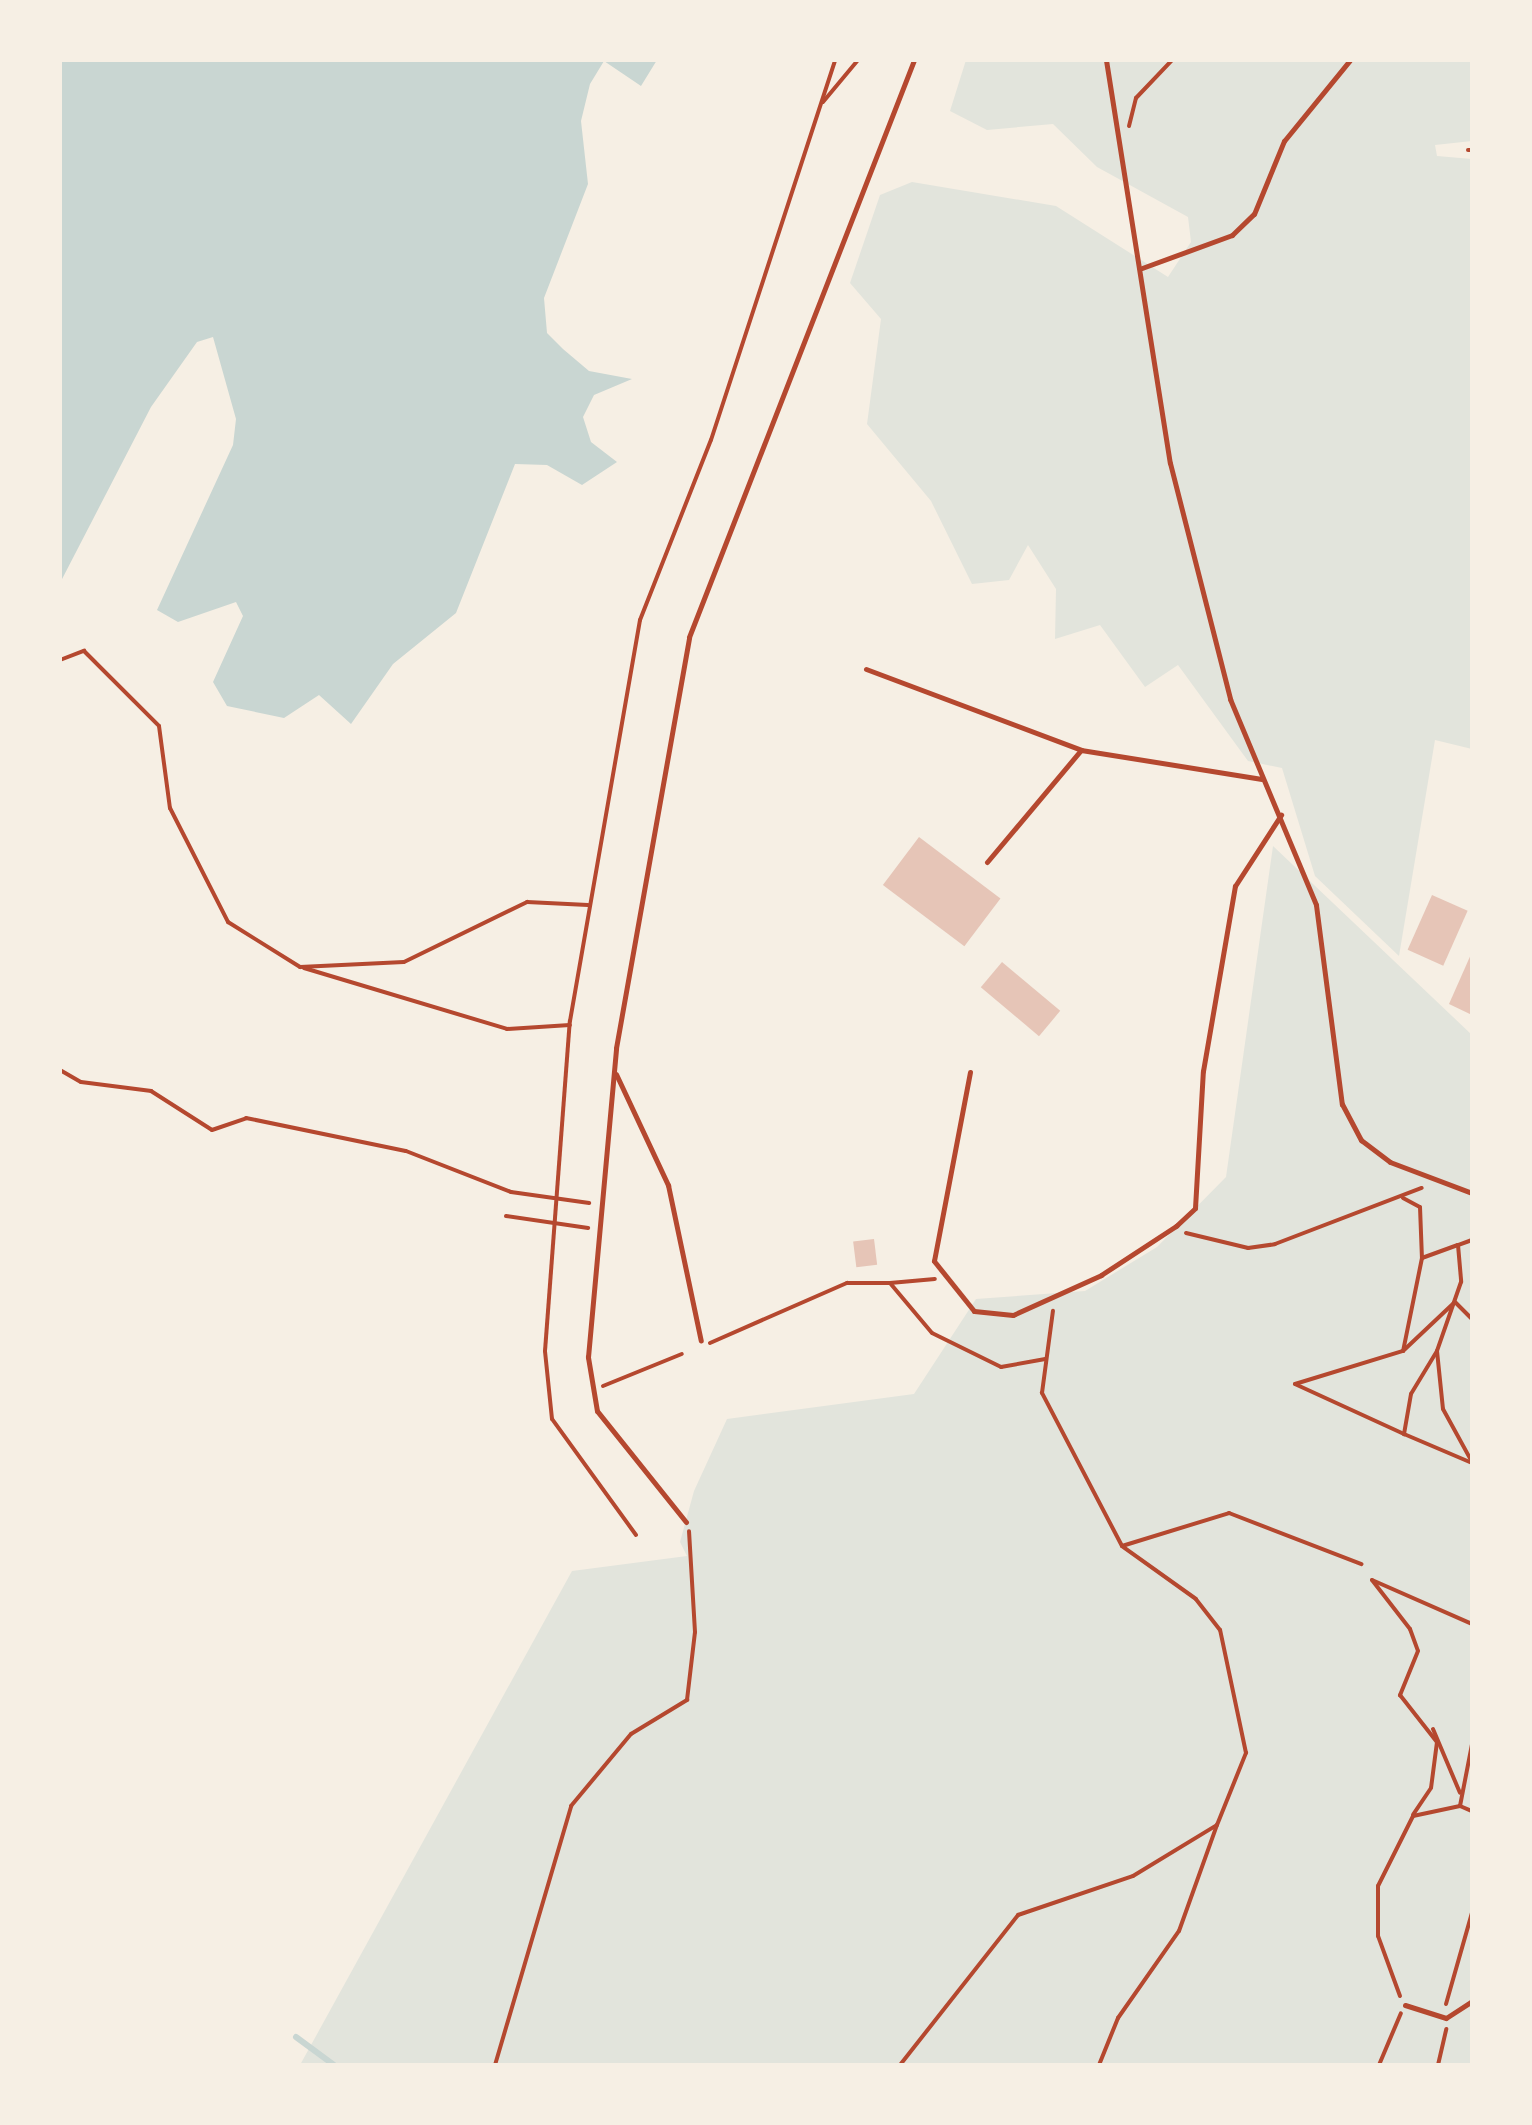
<!DOCTYPE html>
<style>
body{margin:0}
#map{position:relative;width:1532px;height:2125px;overflow:hidden;background:#f6efe4;font-family:"DejaVu Sans",sans-serif}
div>[style]{position:absolute}
.green>*{inset:0;background:#e2e4dc}
.water>*{inset:0;background:#c9d6d2}
.stream>*{height:6px;margin:-3px;padding:0 3px;transform-origin:3px;border-radius:3px;background:#c9d6d2}
.building>*{inset:0;background:#e6c5b7;transform-origin:0 0}
.path>*{height:4px;margin:-2px;padding:0 2px;transform-origin:2px;border-radius:2px;background:#b5482f}
.service>*{height:5px;margin:-2.5px;padding:0 2.5px;transform-origin:2.5px;border-radius:2.5px;background:#b5482f}
span{translate:-50% -50%;white-space:nowrap;text-align:center;line-height:1.15;-webkit-text-stroke:10px #f6efe4;paint-order:stroke}
.frame{position:absolute;inset:0;border:62px solid #f6efe4;pointer-events:none}
</style>
<div id="map">
<div class="green">
<i style="clip-path:polygon(966px 60px,1472px 60px,1472px 141px,1435px 145px,1437px 156px,1472px 159px,1472px 749px,1435px 740px,1399px 956px,1315px 876px,1282px 768px,1248px 761px,1178px 665px,1145px 687px,1100px 625px,1055px 639px,1056px 589px,1028px 545px,1009px 580px,972px 584px,931px 501px,867px 424px,881px 319px,850px 283px,880px 195px,912px 182px,1056px 206px,1168px 277px,1191px 242px,1188px 217px,1097px 167px,1053px 124px,987px 130px,950px 111px)"></i>
<i style="clip-path:polygon(1273px 846px,1472px 1035px,1472px 2065px,300px 2065px,572px 1571px,687px 1556px,680px 1542px,694px 1491px,727px 1419px,914px 1394px,976px 1299px,1085px 1291px,1157px 1247px,1226px 1177px)"></i>
</div>
<div class="water">
<i style="clip-path:polygon(60px 60px,657px 60px,641px 86px,604px 61px,590px 84px,581px 121px,588px 184px,544px 298px,547px 333px,563px 349px,589px 371px,632px 379px,594px 395px,583px 417px,591px 442px,617px 462px,582px 485px,547px 465px,515px 464px,456px 613px,393px 664px,351px 724px,319px 695px,284px 718px,227px 706px,213px 682px,243px 616px,236px 602px,178px 622px,157px 610px,233px 445px,236px 419px,213px 337px,197px 342px,151px 407px,60px 583px)"></i>
</div>
<div class="stream">
<i style="left:296px;top:2037px;width:47px;rotate:36.4deg"></i>
</div>
<div class="building">
<i style="left:919px;top:837px;width:102px;height:60px;rotate:37deg"></i>
<i style="left:1432px;top:895px;width:39px;height:60px;rotate:24deg"></i>
<i style="clip-path:polygon(1472px 952px,1472px 1015px,1449px 1004px)"></i>
<i style="left:1002px;top:962px;width:76px;height:33px;rotate:40deg"></i>
<i style="left:874px;top:1239px;width:26px;height:21px;rotate:83deg"></i>
</div>
<div class="path">
<i style="left:823px;top:102px;width:55px;rotate:-50.2deg"></i>
<i style="left:1129px;top:126px;width:29px;rotate:-76deg"></i>
<i style="left:1136px;top:98px;width:52px;rotate:-46.5deg"></i>
<i style="left:1468px;top:150px;width:4px"></i>
<i style="left:60px;top:660px;width:26px;rotate:-21deg"></i>
<i style="left:84px;top:651px;width:106px;rotate:45deg"></i>
<i style="left:159px;top:726px;width:83px;rotate:82.4deg"></i>
<i style="left:170px;top:808px;width:128px;rotate:63deg"></i>
<i style="left:228px;top:922px;width:85px;rotate:32deg"></i>
<i style="left:300px;top:967px;width:104px;rotate:-2.8deg"></i>
<i style="left:404px;top:962px;width:137px;rotate:-26deg"></i>
<i style="left:527px;top:902px;width:61px;rotate:2.8deg"></i>
<i style="left:304px;top:968px;width:212px;rotate:16.7deg"></i>
<i style="left:507px;top:1029px;width:63px;rotate:-3.6deg"></i>
<i style="left:60px;top:1070px;width:24px;rotate:30deg"></i>
<i style="left:81px;top:1082px;width:71px;rotate:7.3deg"></i>
<i style="left:151px;top:1091px;width:72px;rotate:32.6deg"></i>
<i style="left:212px;top:1130px;width:36px;rotate:-19deg"></i>
<i style="left:246px;top:1118px;width:163px;rotate:11.7deg"></i>
<i style="left:406px;top:1151px;width:113px;rotate:21.3deg"></i>
<i style="left:511px;top:1192px;width:79px;rotate:8deg"></i>
<i style="left:1403px;top:1198px;width:19px;rotate:28deg"></i>
<i style="left:1420px;top:1207px;width:51px;rotate:87.8deg"></i>
<i style="left:1422px;top:1258px;width:95px;rotate:101.5deg"></i>
<i style="left:506px;top:1216px;width:83px;rotate:8.3deg"></i>
<i style="left:1186px;top:1233px;width:64px;rotate:13.6deg"></i>
<i style="left:1248px;top:1248px;width:27px;rotate:-8deg"></i>
<i style="left:1275px;top:1244px;width:157px;rotate:-20.9deg"></i>
<i style="left:1472px;top:1240px;width:15px;rotate:160deg"></i>
<i style="left:1458px;top:1245px;width:37px;rotate:85deg"></i>
<i style="left:1461px;top:1282px;width:73px;rotate:109.2deg"></i>
<i style="left:1437px;top:1351px;width:58px;rotate:84.1deg"></i>
<i style="left:1443px;top:1409px;width:60px;rotate:61.3deg"></i>
<i style="left:1422px;top:1258px;width:38px;rotate:-20deg"></i>
<i style="left:890px;top:1283px;width:45px;rotate:-5.1deg"></i>
<i style="left:710px;top:1343px;width:150px;rotate:-23.7deg"></i>
<i style="left:847px;top:1283px;width:43px"></i>
<i style="left:890px;top:1283px;width:65px;rotate:50deg"></i>
<i style="left:932px;top:1333px;width:77px;rotate:26.2deg"></i>
<i style="left:1001px;top:1367px;width:45px;rotate:-10.3deg"></i>
<i style="left:1437px;top:1351px;width:50px;rotate:121.2deg"></i>
<i style="left:1411px;top:1394px;width:41px;rotate:99.9deg"></i>
<i style="left:1404px;top:1434px;width:74px;rotate:23.1deg"></i>
<i style="left:603px;top:1386px;width:85px;rotate:-22.1deg"></i>
<i style="left:1404px;top:1434px;width:120px;rotate:-155.4deg"></i>
<i style="left:1295px;top:1384px;width:113px;rotate:-17deg"></i>
<i style="left:1403px;top:1351px;width:71px;rotate:-43.3deg"></i>
<i style="left:1455px;top:1302px;width:24px;rotate:45deg"></i>
<i style="left:636px;top:1535px;width:143px;rotate:-125.9deg"></i>
<i style="left:552px;top:1419px;width:68px;rotate:-95.9deg"></i>
<i style="left:545px;top:1351px;width:331px;rotate:-85.7deg"></i>
<i style="left:570px;top:1021px;width:407px;rotate:-80.1deg"></i>
<i style="left:640px;top:620px;width:193px;rotate:-68.5deg"></i>
<i style="left:711px;top:440px;width:400px;rotate:-71.9deg"></i>
<i style="left:1122px;top:1546px;width:112px;rotate:-17.1deg"></i>
<i style="left:1229px;top:1513px;width:142px;rotate:21.1deg"></i>
<i style="left:1372px;top:1580px;width:62px;rotate:52.2deg"></i>
<i style="left:1410px;top:1629px;width:23px;rotate:70deg"></i>
<i style="left:1418px;top:1651px;width:48px;rotate:112.2deg"></i>
<i style="left:1400px;top:1695px;width:60px;rotate:51.8deg"></i>
<i style="left:1437px;top:1742px;width:46px;rotate:97.4deg"></i>
<i style="left:1431px;top:1788px;width:32px;rotate:124deg"></i>
<i style="left:1372px;top:1580px;width:109px;rotate:23.7deg"></i>
<i style="left:1433px;top:1729px;width:69px;rotate:67.1deg"></i>
<i style="left:1460px;top:1806px;width:13px;rotate:23deg"></i>
<i style="left:1400px;top:1996px;width:64px;rotate:-110.1deg"></i>
<i style="left:1378px;top:1936px;width:50px;rotate:-90deg"></i>
<i style="left:1378px;top:1886px;width:78px;rotate:-63.4deg"></i>
<i style="left:1413px;top:1816px;width:48px;rotate:-12deg"></i>
<i style="left:1460px;top:1806px;width:63px;rotate:-79deg"></i>
<i style="left:1446px;top:2004px;width:95px;rotate:-74.1deg"></i>
<i style="left:495px;top:2065px;width:270px;rotate:-73.6deg"></i>
<i style="left:571px;top:1806px;width:94px;rotate:-50.2deg"></i>
<i style="left:631px;top:1734px;width:66px;rotate:-31.3deg"></i>
<i style="left:687px;top:1700px;width:68px;rotate:-83.3deg"></i>
<i style="left:695px;top:1632px;width:101px;rotate:-93.4deg"></i>
<i style="left:900px;top:2065px;width:191px;rotate:-51.8deg"></i>
<i style="left:1018px;top:1915px;width:121px;rotate:-18.7deg"></i>
<i style="left:1133px;top:1876px;width:98px;rotate:-31.3deg"></i>
<i style="left:1217px;top:1825px;width:78px;rotate:-68.1deg"></i>
<i style="left:1246px;top:1753px;width:126px;rotate:-101.9deg"></i>
<i style="left:1220px;top:1630px;width:39px;rotate:-128deg"></i>
<i style="left:1196px;top:1599px;width:91px;rotate:-144.4deg"></i>
<i style="left:1122px;top:1546px;width:173px;rotate:-117.6deg"></i>
<i style="left:1042px;top:1393px;width:83px;rotate:-82.4deg"></i>
<i style="left:1099px;top:2065px;width:51px;rotate:-68deg"></i>
<i style="left:1118px;top:2018px;width:106px;rotate:-55deg"></i>
<i style="left:1179px;top:1931px;width:113px;rotate:-70.3deg"></i>
<i style="left:1379px;top:2065px;width:56px;rotate:-67.1deg"></i>
<i style="left:1438px;top:2065px;width:37px;rotate:-77deg"></i>
</div>
<div class="service">
<i style="left:1106px;top:60px;width:408px;rotate:81deg"></i>
<i style="left:1170px;top:463px;width:244px;rotate:75.7deg"></i>
<i style="left:1230px;top:699px;width:223px;rotate:67.3deg"></i>
<i style="left:1316px;top:905px;width:201px;rotate:82.6deg"></i>
<i style="left:1342px;top:1104px;width:41px;rotate:62.2deg"></i>
<i style="left:1361px;top:1140px;width:36px;rotate:37deg"></i>
<i style="left:1390px;top:1162px;width:88px;rotate:20.7deg"></i>
<i style="left:1142px;top:268px;width:96px;rotate:-20.1deg"></i>
<i style="left:1232px;top:235px;width:30px;rotate:-44deg"></i>
<i style="left:1254px;top:214px;width:79px;rotate:-67.7deg"></i>
<i style="left:1284px;top:141px;width:104px;rotate:-50.8deg"></i>
<i style="left:866px;top:669px;width:230px;rotate:20.6deg"></i>
<i style="left:1081px;top:750px;width:183px;rotate:9.1deg"></i>
<i style="left:987px;top:862px;width:146px;rotate:-50deg"></i>
<i style="left:970px;top:1072px;width:192px;rotate:100.8deg"></i>
<i style="left:934px;top:1261px;width:64px;rotate:51.3deg"></i>
<i style="left:974px;top:1311px;width:39px;rotate:6deg"></i>
<i style="left:1013px;top:1315px;width:97px;rotate:-24.4deg"></i>
<i style="left:1101px;top:1275px;width:90px;rotate:-33.2deg"></i>
<i style="left:1176px;top:1226px;width:26px;rotate:-43deg"></i>
<i style="left:1195px;top:1208px;width:137px;rotate:-86.7deg"></i>
<i style="left:1203px;top:1071px;width:188px;rotate:-80.2deg"></i>
<i style="left:1235px;top:886px;width:85px;rotate:-57.1deg"></i>
<i style="left:616px;top:1074px;width:123px;rotate:64.9deg"></i>
<i style="left:668px;top:1185px;width:159px;rotate:78.1deg"></i>
<i style="left:686px;top:1522px;width:142px;rotate:-128.7deg"></i>
<i style="left:597px;top:1411px;width:55px;rotate:-99.5deg"></i>
<i style="left:588px;top:1357px;width:310px;rotate:-84.8deg"></i>
<i style="left:616px;top:1048px;width:417px;rotate:-79.9deg"></i>
<i style="left:689px;top:637px;width:619px;rotate:-68.7deg"></i>
<i style="left:1405px;top:2005px;width:43px;rotate:17.6deg"></i>
<i style="left:1446px;top:2018px;width:31px;rotate:-33deg"></i>
</div>
<div class="frame"></div>
</div>
